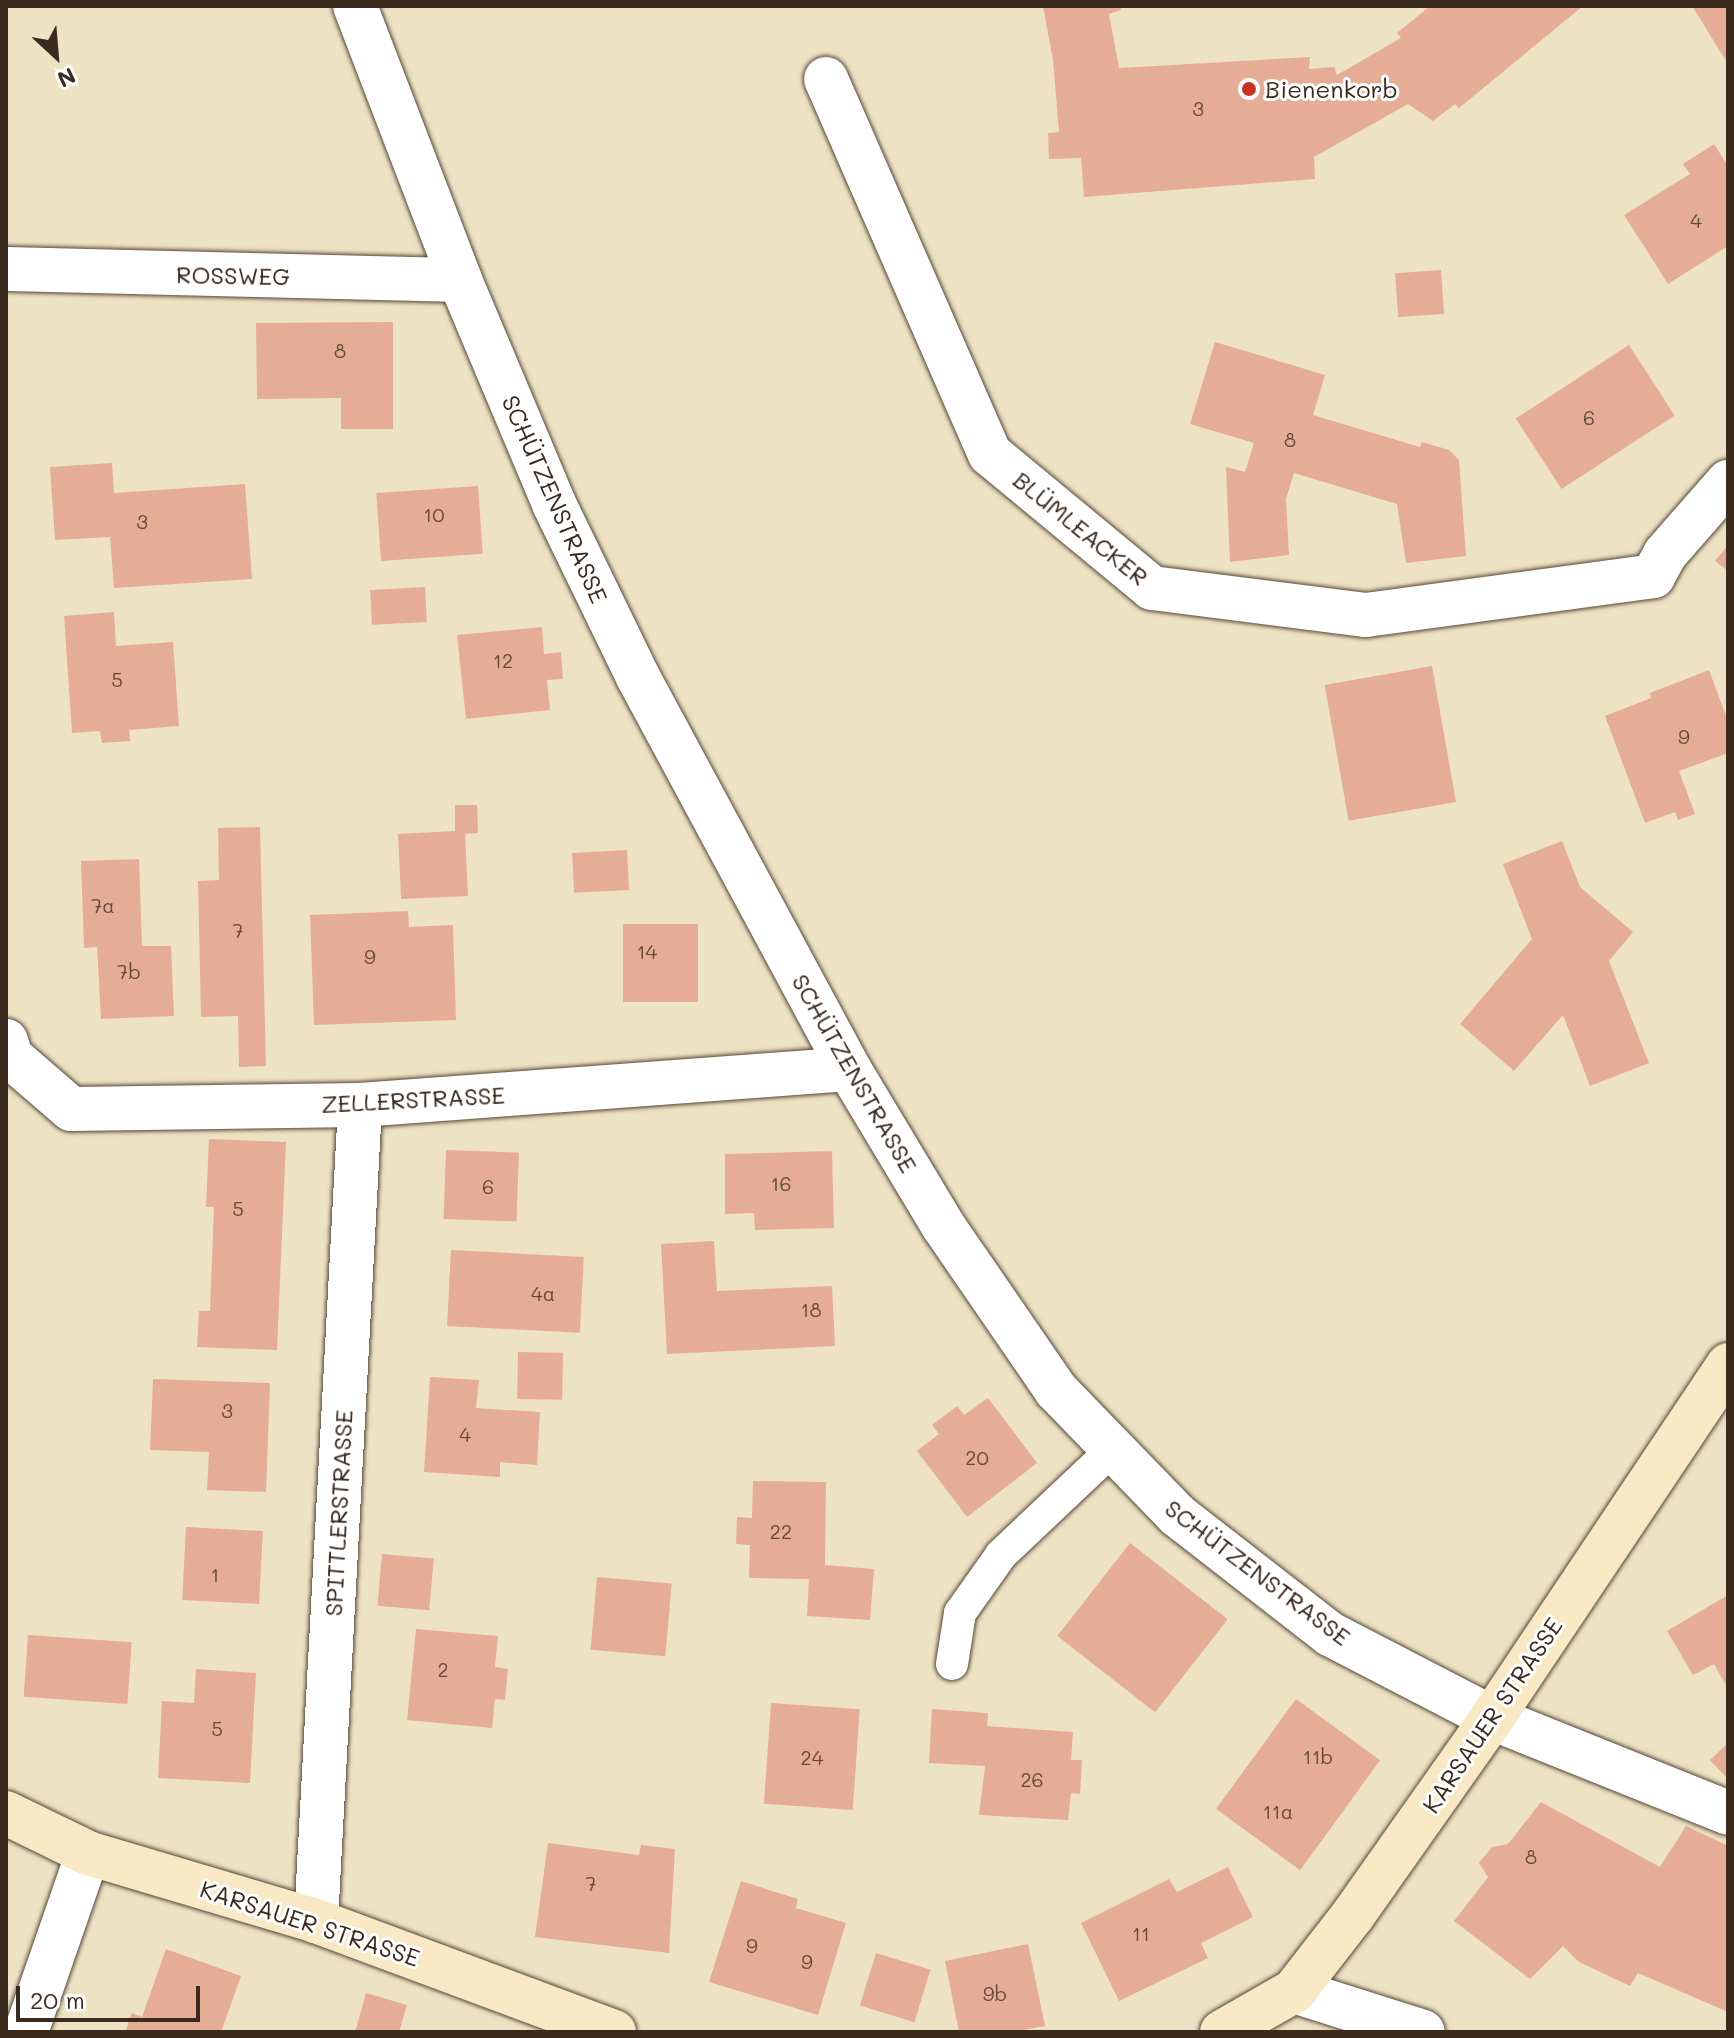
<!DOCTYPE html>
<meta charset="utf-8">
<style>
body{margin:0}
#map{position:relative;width:1734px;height:2038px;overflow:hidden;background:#ede3c4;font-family:Mali,sans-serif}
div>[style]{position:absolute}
.building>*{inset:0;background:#e5ad96;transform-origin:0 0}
.roads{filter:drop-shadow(0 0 2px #564637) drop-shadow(0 0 2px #564637)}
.lane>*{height:32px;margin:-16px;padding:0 16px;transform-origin:16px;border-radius:16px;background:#fff}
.street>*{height:44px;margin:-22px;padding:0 22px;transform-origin:22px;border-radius:22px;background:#fff}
.secondary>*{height:44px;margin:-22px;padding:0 22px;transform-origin:22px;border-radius:22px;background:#f8e8c3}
.dots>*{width:22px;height:22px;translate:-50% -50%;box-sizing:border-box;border:4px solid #fff;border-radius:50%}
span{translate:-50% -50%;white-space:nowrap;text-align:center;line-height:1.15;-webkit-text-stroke:6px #fff;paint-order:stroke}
.number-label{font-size:20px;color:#664b3c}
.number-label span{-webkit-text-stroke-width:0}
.poi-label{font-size:24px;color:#3b2a1e}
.left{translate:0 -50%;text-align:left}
.street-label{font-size:24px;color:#3b2a1e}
.frame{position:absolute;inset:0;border:8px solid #3b2a1e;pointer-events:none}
.north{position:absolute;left:16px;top:16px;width:80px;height:80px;-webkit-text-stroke:6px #fff;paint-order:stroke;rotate:154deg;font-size:22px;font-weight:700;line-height:32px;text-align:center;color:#3b2a1e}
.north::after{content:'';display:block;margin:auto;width:28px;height:36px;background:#3b2a1e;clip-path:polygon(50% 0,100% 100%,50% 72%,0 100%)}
.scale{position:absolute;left:16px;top:1986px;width:184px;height:36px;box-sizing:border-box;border:4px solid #3b2a1e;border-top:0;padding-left:10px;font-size:24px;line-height:28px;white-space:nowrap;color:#3b2a1e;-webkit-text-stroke:6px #fff;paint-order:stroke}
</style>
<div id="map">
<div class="building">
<i style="clip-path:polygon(1043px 6px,1120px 6px,1121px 10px,1109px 14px,1119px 68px,1310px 57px,1309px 69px,1334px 67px,1337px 75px,1401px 38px,1397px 33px,1430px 6px,1583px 6px,1459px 108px,1455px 104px,1433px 121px,1408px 104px,1314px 157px,1315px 179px,1084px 197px,1081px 158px,1049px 159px,1048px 133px,1059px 132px,1053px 60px)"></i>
<i style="clip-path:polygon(1692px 6px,1728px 6px,1728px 64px)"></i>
<i style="clip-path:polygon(1714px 144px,1728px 166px,1728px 246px,1668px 284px,1624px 215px,1690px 174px,1683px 164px)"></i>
<i style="left:1441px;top:270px;width:44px;height:46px;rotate:86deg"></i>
<i style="clip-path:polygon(393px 322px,393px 429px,341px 429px,341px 398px,257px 399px,256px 323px)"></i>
<i style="clip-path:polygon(1215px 342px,1325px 375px,1313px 415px,1420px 447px,1422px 442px,1449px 450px,1459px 460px,1466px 556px,1406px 563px,1397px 504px,1294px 473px,1286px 499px,1289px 555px,1230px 562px,1226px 467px,1245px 472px,1254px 443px,1190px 424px)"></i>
<i style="left:1629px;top:345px;width:84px;height:135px;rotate:57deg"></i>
<i style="clip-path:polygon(112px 463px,114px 493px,245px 484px,252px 579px,114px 588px,110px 537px,55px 540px,50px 467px)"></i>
<i style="left:478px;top:486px;width:68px;height:102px;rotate:86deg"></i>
<i style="clip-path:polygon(1728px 545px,1728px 571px,1715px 561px)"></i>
<i style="left:425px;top:587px;width:35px;height:55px;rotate:87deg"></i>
<i style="clip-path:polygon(114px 612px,116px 646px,173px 642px,179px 726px,129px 730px,130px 741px,102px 743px,100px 731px,72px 733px,64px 616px)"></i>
<i style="clip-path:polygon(542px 627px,544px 654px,561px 652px,563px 679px,547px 680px,550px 710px,466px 719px,457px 635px)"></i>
<i style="left:1432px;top:666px;width:138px;height:109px;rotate:80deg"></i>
<i style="clip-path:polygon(1709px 670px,1728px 721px,1728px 753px,1679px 771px,1695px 814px,1678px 820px,1675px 812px,1645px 823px,1605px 716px,1651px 698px,1650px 693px)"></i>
<i style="clip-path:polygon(455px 805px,477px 805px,478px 833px,465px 834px,468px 896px,401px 899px,398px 834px,455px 831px)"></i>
<i style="clip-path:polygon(260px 827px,266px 1066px,239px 1067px,238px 1016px,201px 1017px,198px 881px,219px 880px,218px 828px)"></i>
<i style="clip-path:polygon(1562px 841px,1580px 887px,1633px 932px,1609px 961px,1649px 1063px,1590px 1086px,1563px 1015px,1514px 1071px,1460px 1024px,1532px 939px,1503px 864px)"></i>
<i style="left:627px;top:850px;width:40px;height:55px;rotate:87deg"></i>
<i style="clip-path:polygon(139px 859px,142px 946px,171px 946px,174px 1016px,101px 1019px,97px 947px,84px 948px,81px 861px)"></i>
<i style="clip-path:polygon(408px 911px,409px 927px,453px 925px,456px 1020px,314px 1025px,310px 915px)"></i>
<i style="left:623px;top:924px;width:75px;height:78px"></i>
<i style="clip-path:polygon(209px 1139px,286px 1142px,277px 1350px,197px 1347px,199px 1311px,210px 1311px,214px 1207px,206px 1207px)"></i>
<i style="left:446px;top:1150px;width:73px;height:69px;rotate:2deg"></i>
<i style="clip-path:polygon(832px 1151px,834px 1228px,755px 1230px,754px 1213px,725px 1214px,725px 1154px)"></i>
<i style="clip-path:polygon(714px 1241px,717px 1291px,832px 1286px,835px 1346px,667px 1354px,661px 1244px)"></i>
<i style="left:451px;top:1250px;width:133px;height:76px;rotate:3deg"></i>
<i style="left:518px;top:1352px;width:45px;height:47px;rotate:1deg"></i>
<i style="clip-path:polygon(430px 1377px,479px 1380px,476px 1408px,540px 1412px,537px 1465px,500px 1462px,500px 1477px,424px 1472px)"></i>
<i style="clip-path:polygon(153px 1379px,270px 1383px,266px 1492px,207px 1490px,209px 1452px,150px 1450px)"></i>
<i style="clip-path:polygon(988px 1398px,1037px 1463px,967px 1517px,917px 1451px,939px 1434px,932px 1425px,957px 1406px,964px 1415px)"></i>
<i style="clip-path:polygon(753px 1481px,826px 1482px,825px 1565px,874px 1569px,870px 1620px,807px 1616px,809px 1579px,749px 1578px,750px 1545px,736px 1544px,737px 1517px,752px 1518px)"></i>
<i style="left:186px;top:1527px;width:77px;height:73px;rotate:3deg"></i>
<i style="left:1130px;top:1543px;width:124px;height:118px;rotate:38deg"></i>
<i style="left:382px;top:1554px;width:52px;height:52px;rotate:5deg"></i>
<i style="left:597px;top:1577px;width:75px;height:73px;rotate:5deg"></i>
<i style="clip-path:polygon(1728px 1595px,1728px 1689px,1714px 1664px,1693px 1675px,1667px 1631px)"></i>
<i style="clip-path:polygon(416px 1629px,498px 1636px,495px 1667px,508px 1669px,505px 1700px,495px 1699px,492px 1728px,407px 1720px)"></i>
<i style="left:28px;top:1635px;width:104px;height:62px;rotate:4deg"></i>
<i style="clip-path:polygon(196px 1669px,256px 1673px,250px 1783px,158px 1778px,162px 1701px,194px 1703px)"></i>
<i style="left:1296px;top:1699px;width:104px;height:136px;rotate:36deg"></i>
<i style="left:771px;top:1703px;width:89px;height:101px;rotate:4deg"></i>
<i style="clip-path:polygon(932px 1709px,988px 1713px,987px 1726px,1073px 1732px,1071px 1760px,1082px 1760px,1080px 1794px,1071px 1793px,1068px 1820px,979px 1815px,985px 1766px,929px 1763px)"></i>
<i style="clip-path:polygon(1728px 1743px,1728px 1779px,1710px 1760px)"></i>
<i style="clip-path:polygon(1541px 1802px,1660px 1867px,1686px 1826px,1728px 1846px,1728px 2012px,1638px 1973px,1630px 1986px,1579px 1962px,1563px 1946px,1530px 1979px,1454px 1921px,1488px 1877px,1479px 1863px,1492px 1847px,1508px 1844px)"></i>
<i style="clip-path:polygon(548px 1843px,639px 1855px,641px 1845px,675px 1849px,669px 1953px,535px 1937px)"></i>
<i style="clip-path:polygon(1228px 1867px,1253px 1917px,1201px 1943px,1208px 1958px,1119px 2001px,1081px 1923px,1169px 1879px,1177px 1892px)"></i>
<i style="clip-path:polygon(741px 1881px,798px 1899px,796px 1908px,846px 1923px,818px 2015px,709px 1982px)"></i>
<i style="clip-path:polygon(1028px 1944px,1045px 2026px,1013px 2032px,959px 2032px,945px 1961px)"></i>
<i style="clip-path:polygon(166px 1949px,241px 1976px,221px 2032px,125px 2032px,132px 2013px,142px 2017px)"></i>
<i style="left:876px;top:1953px;width:57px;height:55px;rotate:17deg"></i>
<i style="clip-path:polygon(366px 1993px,407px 2005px,399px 2032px,355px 2032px)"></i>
</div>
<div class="roads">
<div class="lane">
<i style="left:952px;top:1664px;width:52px;rotate:-81.1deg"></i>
<i style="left:960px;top:1613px;width:71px;rotate:-54.7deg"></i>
<i style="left:1001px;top:1555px;width:154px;rotate:-43.4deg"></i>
</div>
<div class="street">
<i style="left:355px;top:6px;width:293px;rotate:69deg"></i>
<i style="left:460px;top:280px;width:243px;rotate:67.2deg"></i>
<i style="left:554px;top:504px;width:192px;rotate:64.1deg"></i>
<i style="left:638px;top:677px;width:445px;rotate:61.7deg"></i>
<i style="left:849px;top:1069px;width:184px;rotate:59deg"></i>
<i style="left:944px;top:1227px;width:198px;rotate:55.5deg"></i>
<i style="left:1056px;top:1390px;width:174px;rotate:45.9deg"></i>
<i style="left:1177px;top:1515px;width:194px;rotate:37.9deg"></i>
<i style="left:1330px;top:1634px;width:182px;rotate:27.4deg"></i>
<i style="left:1492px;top:1718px;width:254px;rotate:21.9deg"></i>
<i style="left:826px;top:79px;width:409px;rotate:66.4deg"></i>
<i style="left:990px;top:454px;width:210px;rotate:39.6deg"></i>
<i style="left:1152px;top:588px;width:216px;rotate:7.2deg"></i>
<i style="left:1366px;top:615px;width:290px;rotate:-7.7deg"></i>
<i style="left:1653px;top:576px;width:25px;rotate:-61deg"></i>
<i style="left:1665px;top:554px;width:96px;rotate:-48.8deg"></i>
<i style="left:6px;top:269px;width:454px;rotate:1.4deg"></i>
<i style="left:6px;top:1041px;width:17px;rotate:73deg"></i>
<i style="left:11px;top:1057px;width:79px;rotate:40.9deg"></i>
<i style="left:71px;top:1109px;width:289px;rotate:-0.8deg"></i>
<i style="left:360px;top:1105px;width:490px;rotate:-4.2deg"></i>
<i style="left:316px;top:1921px;width:817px;rotate:-86.91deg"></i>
<i style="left:1294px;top:1991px;width:135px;rotate:17.6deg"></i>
<i style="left:26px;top:2032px;width:189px;rotate:-70.9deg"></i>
</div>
<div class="secondary">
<i style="left:6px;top:1813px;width:91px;rotate:26deg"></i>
<i style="left:88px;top:1853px;width:238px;rotate:16.6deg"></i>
<i style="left:316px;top:1921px;width:318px;rotate:20.4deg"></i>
<i style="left:1222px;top:2032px;width:83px;rotate:-29.7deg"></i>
<i style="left:1294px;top:1991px;width:96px;rotate:-52.2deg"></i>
<i style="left:1353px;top:1915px;width:241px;rotate:-54.8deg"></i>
<i style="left:1492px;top:1718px;width:425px;rotate:-56.2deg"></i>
</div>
</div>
<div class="dots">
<i style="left:1249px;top:89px;background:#c8321e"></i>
</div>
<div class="number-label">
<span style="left:1198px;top:108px">3</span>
<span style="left:1696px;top:220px">4</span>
<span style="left:340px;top:350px">8</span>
<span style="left:1589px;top:417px">6</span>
<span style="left:1290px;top:439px">8</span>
<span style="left:434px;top:514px">10</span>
<span style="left:142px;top:521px">3</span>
<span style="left:503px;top:660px">12</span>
<span style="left:117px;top:679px">5</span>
<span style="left:1684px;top:736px">9</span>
<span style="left:103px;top:905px">7a</span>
<span style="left:238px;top:930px">7</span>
<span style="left:647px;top:951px">14</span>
<span style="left:370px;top:956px">9</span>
<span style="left:129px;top:971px">7b</span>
<span style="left:781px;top:1183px">16</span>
<span style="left:488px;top:1186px">6</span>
<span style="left:238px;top:1208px">5</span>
<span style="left:543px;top:1293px">4a</span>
<span style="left:811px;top:1309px">18</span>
<span style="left:227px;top:1410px">3</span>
<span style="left:465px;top:1434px">4</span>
<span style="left:977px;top:1457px">20</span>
<span style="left:781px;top:1531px">22</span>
<span style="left:215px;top:1574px">1</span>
<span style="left:443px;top:1669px">2</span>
<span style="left:217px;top:1728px">5</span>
<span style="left:1318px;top:1756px">11b</span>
<span style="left:812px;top:1757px">24</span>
<span style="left:1032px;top:1779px">26</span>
<span style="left:1278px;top:1811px">11a</span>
<span style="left:1531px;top:1856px">8</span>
<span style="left:591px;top:1883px">7</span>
<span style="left:1141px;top:1933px">11</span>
<span style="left:752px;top:1945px">9</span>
<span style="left:807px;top:1961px">9</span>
<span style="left:995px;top:1993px">9b</span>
</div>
<div class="poi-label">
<span class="left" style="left:1265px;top:89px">Bienenkorb</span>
</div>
<div class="street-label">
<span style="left:233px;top:275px;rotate:1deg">ROSSWEG</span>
<span style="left:555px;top:499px;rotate:66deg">SCHÜTZENSTRASSE</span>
<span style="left:1081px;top:528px;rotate:39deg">BLÜMLEACKER</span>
<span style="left:855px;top:1073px;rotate:60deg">SCHÜTZENSTRASSE</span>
<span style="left:413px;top:1099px;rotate:-3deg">ZELLERSTRASSE</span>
<span style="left:338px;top:1513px;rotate:-87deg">SPITTLERSTRASSE</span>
<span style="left:1258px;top:1572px;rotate:37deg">SCHÜTZENSTRASSE</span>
<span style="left:1492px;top:1715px;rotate:-56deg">KARSAUER STRASSE</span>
<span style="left:310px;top:1923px;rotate:18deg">KARSAUER STRASSE</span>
</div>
<div class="frame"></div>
<div class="north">N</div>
<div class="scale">20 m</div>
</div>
